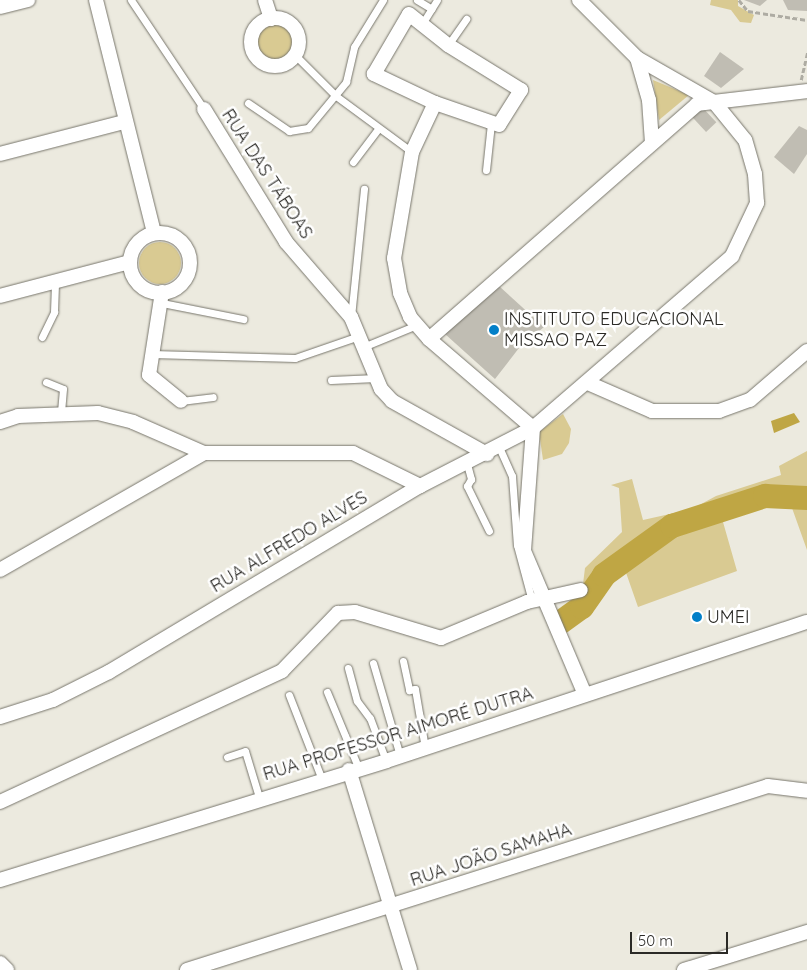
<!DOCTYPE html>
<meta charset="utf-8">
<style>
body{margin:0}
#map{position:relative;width:807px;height:970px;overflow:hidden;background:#eceadf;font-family:Quicksand,sans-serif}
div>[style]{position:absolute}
.green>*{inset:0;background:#d9ca92}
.round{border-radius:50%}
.water>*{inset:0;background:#bfa644}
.river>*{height:24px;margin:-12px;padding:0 12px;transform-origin:12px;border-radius:12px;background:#bfa644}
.building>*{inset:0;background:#c0bdb3;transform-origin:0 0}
.path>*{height:2.5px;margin-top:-1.25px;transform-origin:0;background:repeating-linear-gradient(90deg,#aeaca3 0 5px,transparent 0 7.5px)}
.roads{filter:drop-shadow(0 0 1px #78766c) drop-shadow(0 0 1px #78766c)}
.service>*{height:7px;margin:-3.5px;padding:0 3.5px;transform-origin:3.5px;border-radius:3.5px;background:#fff}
.minor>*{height:14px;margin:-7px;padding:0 7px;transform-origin:7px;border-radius:7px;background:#fff}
.minor>.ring{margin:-7px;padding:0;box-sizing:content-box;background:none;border:14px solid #fff;border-radius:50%}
.dots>*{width:14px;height:14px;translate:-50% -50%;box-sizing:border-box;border:2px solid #fff;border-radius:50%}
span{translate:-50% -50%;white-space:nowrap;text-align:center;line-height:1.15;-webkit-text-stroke:5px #fff;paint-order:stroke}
.street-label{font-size:18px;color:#2b2a26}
.poi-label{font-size:18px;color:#2b2a26}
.left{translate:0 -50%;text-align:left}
.scale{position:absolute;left:630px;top:932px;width:98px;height:22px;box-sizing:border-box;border:2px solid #2b2a26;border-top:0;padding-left:6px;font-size:15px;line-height:18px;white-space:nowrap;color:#2b2a26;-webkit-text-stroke:4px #fff;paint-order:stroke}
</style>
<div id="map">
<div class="green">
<i style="clip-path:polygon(711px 0,738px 0,738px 6px,754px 15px,751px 23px,740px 22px,731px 10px,710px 5px)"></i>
<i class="round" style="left:256px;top:23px;width:38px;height:38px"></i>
<i style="clip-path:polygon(653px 80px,689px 95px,659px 120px)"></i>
<i class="round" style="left:139px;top:242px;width:42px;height:42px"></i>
<i style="clip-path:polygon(563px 414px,571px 429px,569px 443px,562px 454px,543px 460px,539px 432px)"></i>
<i style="clip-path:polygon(807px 451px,807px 550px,787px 494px,721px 515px,737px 571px,638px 607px,624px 567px,600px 593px,581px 600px,585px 568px,622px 532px,619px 488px,611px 485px,632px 479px,643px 520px,692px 509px,716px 496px,781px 475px,779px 466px)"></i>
</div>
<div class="water">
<i style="clip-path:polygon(794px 413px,800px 422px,774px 433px,771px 421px)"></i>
</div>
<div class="river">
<i style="left:561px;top:622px;width:26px;rotate:-36deg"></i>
<i style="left:582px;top:607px;width:39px;rotate:-55deg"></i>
<i style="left:604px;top:575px;width:84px;rotate:-35.8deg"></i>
<i style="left:672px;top:526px;width:98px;rotate:-17.9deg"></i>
<i style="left:765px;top:496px;width:42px;rotate:2.7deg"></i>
</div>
<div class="building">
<i style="clip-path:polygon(744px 0,767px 0,760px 6px)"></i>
<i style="clip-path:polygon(783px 0,807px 0,807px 11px,788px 10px)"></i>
<i style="clip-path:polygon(720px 52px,744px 69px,721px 88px,704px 76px)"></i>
<i style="left:702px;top:107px;width:21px;height:14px;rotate:47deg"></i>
<i style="clip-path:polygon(799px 126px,807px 130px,807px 154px,794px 174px,774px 157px)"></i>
<i style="clip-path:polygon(499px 286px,544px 327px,519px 348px,495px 379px,445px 334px)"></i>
</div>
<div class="path">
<i style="left:739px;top:0;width:14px;rotate:51deg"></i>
<i style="left:748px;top:11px;width:60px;rotate:8.7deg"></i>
<i style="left:801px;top:80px;width:28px;rotate:-77deg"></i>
</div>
<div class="roads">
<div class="service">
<i style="left:131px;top:0;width:131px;rotate:56.2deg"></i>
<i style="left:417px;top:0;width:17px;rotate:31deg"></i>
<i style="left:422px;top:24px;width:28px;rotate:-58deg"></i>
<i style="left:448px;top:45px;width:32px;rotate:-55deg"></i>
<i style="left:295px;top:55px;width:58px;rotate:45deg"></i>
<i style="left:336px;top:96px;width:94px;rotate:36.4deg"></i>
<i style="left:248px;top:103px;width:50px;rotate:34.3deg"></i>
<i style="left:289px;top:131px;width:19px;rotate:-9deg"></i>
<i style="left:308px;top:128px;width:60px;rotate:-50.4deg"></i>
<i style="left:346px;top:82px;width:36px;rotate:-77deg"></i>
<i style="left:354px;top:47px;width:55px;rotate:-58.3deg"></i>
<i style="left:353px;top:162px;width:41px;rotate:-52.9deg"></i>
<i style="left:486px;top:170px;width:47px;rotate:-83.9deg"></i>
<i style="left:162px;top:303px;width:83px;rotate:11.2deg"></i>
<i style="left:351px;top:317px;width:129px;rotate:-84.2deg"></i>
<i style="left:42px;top:337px;width:28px;rotate:-64deg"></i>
<i style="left:54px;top:312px;width:30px;rotate:-88deg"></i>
<i style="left:363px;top:347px;width:58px;rotate:-22.2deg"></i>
<i style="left:152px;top:354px;width:143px;rotate:1.6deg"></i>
<i style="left:295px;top:358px;width:68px;rotate:-19deg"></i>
<i style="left:331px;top:380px;width:45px;rotate:-2.5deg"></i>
<i style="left:46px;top:382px;width:18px;rotate:22deg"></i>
<i style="left:63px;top:389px;width:24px;rotate:95deg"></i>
<i style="left:181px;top:401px;width:32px;rotate:-7deg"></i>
<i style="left:499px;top:447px;width:32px;rotate:66deg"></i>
<i style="left:512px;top:476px;width:69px;rotate:85.9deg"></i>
<i style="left:517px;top:545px;width:58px;rotate:75deg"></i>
<i style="left:467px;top:464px;width:16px;rotate:75deg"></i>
<i style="left:471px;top:479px;width:8px;rotate:120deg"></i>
<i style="left:467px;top:486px;width:50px;rotate:63.9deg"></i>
<i style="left:403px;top:661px;width:30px;rotate:78deg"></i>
<i style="left:409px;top:690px;width:6px;rotate:-9deg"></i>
<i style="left:415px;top:689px;width:60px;rotate:80.4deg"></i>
<i style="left:373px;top:663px;width:97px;rotate:73.8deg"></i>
<i style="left:348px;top:668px;width:34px;rotate:75deg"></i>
<i style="left:357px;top:701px;width:21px;rotate:53deg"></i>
<i style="left:370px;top:718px;width:46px;rotate:69.6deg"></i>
<i style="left:327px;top:692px;width:81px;rotate:67.5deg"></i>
<i style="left:289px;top:695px;width:88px;rotate:68.7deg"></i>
<i style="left:227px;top:757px;width:19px;rotate:-18deg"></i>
<i style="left:245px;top:751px;width:48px;rotate:73.1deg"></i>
</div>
<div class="minor">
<i style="left:96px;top:0;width:240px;rotate:76deg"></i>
<i style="left:265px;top:0;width:20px;rotate:72deg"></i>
<i style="left:0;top:7px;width:29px;rotate:-14deg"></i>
<i style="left:409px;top:14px;width:50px;rotate:38.5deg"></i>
<i style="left:448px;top:45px;width:86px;rotate:31.7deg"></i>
<i style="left:521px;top:90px;width:41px;rotate:122.2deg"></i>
<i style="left:499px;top:125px;width:68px;rotate:-161deg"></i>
<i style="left:435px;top:103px;width:68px;rotate:-154.6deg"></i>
<i style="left:374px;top:74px;width:69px;rotate:-59.7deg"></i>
<i class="ring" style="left:251px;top:18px;width:34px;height:34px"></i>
<i style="left:637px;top:58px;width:44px;rotate:74.1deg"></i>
<i style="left:649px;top:100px;width:43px;rotate:86deg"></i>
<i style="left:435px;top:103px;width:54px;rotate:115.1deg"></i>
<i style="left:412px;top:152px;width:108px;rotate:99.6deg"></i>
<i style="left:394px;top:258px;width:36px;rotate:80deg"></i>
<i style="left:400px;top:293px;width:26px;rotate:67deg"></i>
<i style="left:410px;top:317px;width:29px;rotate:49deg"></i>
<i style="left:429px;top:339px;width:137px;rotate:40.6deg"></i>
<i style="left:533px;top:428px;width:123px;rotate:94.2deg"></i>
<i style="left:524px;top:551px;width:156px;rotate:67deg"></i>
<i style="left:204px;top:109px;width:156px;rotate:58.3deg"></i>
<i style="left:286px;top:242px;width:99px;rotate:49.1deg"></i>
<i style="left:351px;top:317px;width:78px;rotate:67.4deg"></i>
<i style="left:381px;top:389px;width:16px;rotate:47deg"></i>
<i style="left:392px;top:401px;width:109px;rotate:29.2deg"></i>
<i style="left:0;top:154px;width:128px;rotate:-14.5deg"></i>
<i class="ring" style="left:130px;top:233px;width:46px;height:46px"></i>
<i style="left:162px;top:292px;width:84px;rotate:98.9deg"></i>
<i style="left:149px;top:375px;width:41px;rotate:39.1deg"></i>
<i style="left:0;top:296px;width:134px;rotate:-14.7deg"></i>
<i style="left:429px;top:339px;width:356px;rotate:-41.2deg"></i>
<i style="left:697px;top:104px;width:111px;rotate:-6.7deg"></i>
<i style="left:588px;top:383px;width:70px;rotate:23.6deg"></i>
<i style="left:652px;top:411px;width:67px"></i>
<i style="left:719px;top:411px;width:33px;rotate:-20deg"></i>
<i style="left:750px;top:400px;width:75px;rotate:-40.7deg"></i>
<i style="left:0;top:422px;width:19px;rotate:-18deg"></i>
<i style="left:18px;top:416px;width:80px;rotate:-2.1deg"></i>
<i style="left:98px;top:413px;width:36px;rotate:14deg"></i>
<i style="left:133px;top:422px;width:77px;rotate:23.6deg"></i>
<i style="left:0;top:570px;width:235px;rotate:-29.8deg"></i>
<i style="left:204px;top:453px;width:149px"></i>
<i style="left:353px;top:453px;width:75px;rotate:26.2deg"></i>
<i style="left:0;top:717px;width:56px;rotate:-17.8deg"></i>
<i style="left:53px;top:700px;width:63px;rotate:-26.6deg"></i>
<i style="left:109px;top:672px;width:362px;rotate:-30.9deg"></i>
<i style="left:420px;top:486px;width:127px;rotate:-27.2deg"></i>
<i style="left:533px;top:428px;width:263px;rotate:-40.8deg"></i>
<i style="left:732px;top:256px;width:59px;rotate:-64.7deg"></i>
<i style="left:757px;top:203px;width:29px;rotate:-94deg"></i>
<i style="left:755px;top:174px;width:35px;rotate:-106deg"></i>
<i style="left:745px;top:140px;width:49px;rotate:-129.2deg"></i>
<i style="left:714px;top:102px;width:89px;rotate:-150.3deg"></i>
<i style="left:637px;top:58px;width:82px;rotate:-135deg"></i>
<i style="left:349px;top:770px;width:209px;rotate:73deg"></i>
<i style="left:0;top:802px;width:311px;rotate:-24.9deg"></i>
<i style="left:282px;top:671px;width:81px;rotate:-46deg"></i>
<i style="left:338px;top:613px;width:17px;rotate:-3deg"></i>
<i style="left:355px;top:612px;width:90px;rotate:16.8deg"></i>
<i style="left:441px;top:638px;width:93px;rotate:-22.7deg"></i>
<i style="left:527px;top:602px;width:55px;rotate:-12.5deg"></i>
<i style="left:0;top:880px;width:404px;rotate:-17.1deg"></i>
<i style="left:386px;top:761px;width:443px;rotate:-18.3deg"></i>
<i style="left:0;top:963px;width:10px;rotate:45deg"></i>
<i style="left:187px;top:970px;width:609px;rotate:-17.57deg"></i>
<i style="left:768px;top:786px;width:39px;rotate:7deg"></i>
<i style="left:684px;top:970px;width:129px;rotate:-17.2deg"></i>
</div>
</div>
<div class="dots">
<i style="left:494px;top:330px;background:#027fc8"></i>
<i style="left:697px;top:617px;background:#027fc8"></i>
</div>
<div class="street-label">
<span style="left:267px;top:174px;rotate:57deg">RUA DAS TÁBOAS</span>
<span style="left:289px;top:542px;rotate:-31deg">RUA ALFREDO ALVES</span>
<span style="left:398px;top:734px;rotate:-17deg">RUA PROFESSOR AIMORÉ DUTRA</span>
<span style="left:491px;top:855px;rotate:-18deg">RUA JOÃO SAMAHA</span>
</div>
<div class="poi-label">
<span class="left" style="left:504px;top:330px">INSTITUTO EDUCACIONAL<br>MISSAO PAZ</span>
<span class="left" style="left:707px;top:617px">UMEI</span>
</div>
<div class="scale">50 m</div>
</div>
